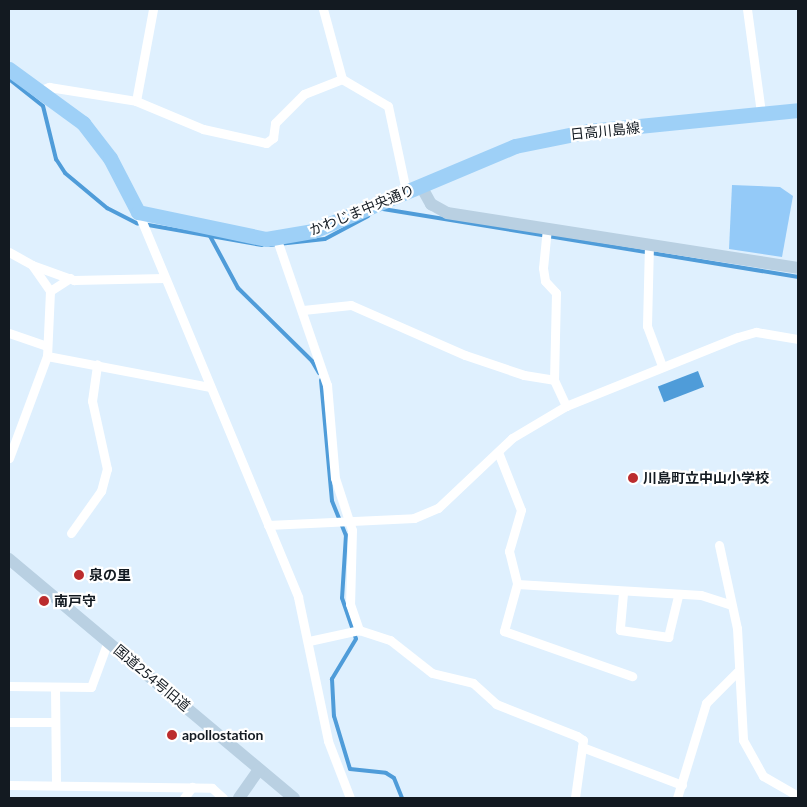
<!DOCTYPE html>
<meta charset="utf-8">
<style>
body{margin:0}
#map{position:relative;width:807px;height:807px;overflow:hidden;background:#dff0fe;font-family:Lato,"Noto Sans JP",sans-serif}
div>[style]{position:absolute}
.green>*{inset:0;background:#94caf8}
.water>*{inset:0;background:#4f9cd9;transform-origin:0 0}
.stream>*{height:4px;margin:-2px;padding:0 2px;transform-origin:2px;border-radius:2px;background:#4f9cd9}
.street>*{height:9px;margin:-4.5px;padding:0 4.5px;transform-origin:4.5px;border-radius:4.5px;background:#fff}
.secondary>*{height:12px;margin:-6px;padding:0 6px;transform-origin:6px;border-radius:6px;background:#b9d0e2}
.primary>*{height:15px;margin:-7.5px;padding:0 7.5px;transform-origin:7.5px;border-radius:7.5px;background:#9ed0f7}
.dots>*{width:14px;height:14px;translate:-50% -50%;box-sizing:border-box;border:2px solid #fff;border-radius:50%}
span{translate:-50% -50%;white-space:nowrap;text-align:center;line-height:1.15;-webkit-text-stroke:4.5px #fff;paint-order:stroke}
.street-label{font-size:14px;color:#131a21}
.poi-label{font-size:14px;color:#131a21;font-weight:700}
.left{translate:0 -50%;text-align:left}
.frame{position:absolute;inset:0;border:10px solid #131a21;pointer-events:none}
</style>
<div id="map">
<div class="green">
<i style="clip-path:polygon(732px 185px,780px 187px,793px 196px,782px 257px,729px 249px)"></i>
</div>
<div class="water">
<i style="left:698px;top:371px;width:17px;height:43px;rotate:69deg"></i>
</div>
<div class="stream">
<i style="left:9px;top:79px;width:43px;rotate:38.5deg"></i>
<i style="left:43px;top:106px;width:55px;rotate:76.2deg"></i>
<i style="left:56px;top:159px;width:17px;rotate:57deg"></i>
<i style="left:65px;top:173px;width:55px;rotate:39.8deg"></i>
<i style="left:107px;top:208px;width:34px;rotate:27deg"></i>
<i style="left:137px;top:223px;width:127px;rotate:10deg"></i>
<i style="left:383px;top:209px;width:421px;rotate:9.3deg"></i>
<i style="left:210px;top:236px;width:59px;rotate:61.7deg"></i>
<i style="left:238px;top:288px;width:104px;rotate:44.6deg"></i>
<i style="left:312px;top:361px;width:14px;rotate:60deg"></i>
<i style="left:269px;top:245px;width:56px;rotate:-6.1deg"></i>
<i style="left:325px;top:239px;width:49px;rotate:-28.1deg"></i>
<i style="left:321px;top:380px;width:121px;rotate:84.8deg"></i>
<i style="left:332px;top:501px;width:37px;rotate:68deg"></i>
<i style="left:346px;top:535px;width:63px;rotate:93.6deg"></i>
<i style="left:342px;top:598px;width:43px;rotate:71.1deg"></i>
<i style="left:356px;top:639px;width:47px;rotate:121deg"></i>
<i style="left:332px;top:679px;width:37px;rotate:87deg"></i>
<i style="left:334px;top:716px;width:55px;rotate:73.2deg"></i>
<i style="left:350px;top:769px;width:36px;rotate:6deg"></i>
<i style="left:386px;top:773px;width:9px;rotate:32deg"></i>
<i style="left:394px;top:778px;width:22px;rotate:68deg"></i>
</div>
<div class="street">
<i style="left:323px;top:9px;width:73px;rotate:74.8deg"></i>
<i style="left:747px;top:9px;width:105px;rotate:82.3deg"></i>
<i style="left:41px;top:90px;width:9px;rotate:-21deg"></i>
<i style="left:49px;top:87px;width:88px;rotate:9.1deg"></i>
<i style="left:136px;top:101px;width:73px;rotate:22.7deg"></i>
<i style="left:203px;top:129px;width:65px;rotate:12.5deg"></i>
<i style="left:266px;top:143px;width:9px;rotate:-36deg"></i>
<i style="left:273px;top:138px;width:15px;rotate:-82deg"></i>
<i style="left:275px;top:123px;width:41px;rotate:-45deg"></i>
<i style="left:304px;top:94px;width:41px;rotate:-21.5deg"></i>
<i style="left:342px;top:79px;width:53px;rotate:30.4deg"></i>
<i style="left:388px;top:106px;width:87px;rotate:78deg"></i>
<i style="left:136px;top:101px;width:94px;rotate:-79.5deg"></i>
<i style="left:138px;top:212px;width:417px;rotate:67.4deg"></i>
<i style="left:298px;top:597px;width:147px;rotate:78.2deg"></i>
<i style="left:328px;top:741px;width:61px;rotate:68.9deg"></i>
<i style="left:547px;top:228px;width:40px;rotate:95.7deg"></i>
<i style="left:543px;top:268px;width:13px;rotate:81deg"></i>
<i style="left:545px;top:281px;width:16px;rotate:47deg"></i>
<i style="left:556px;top:293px;width:87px;rotate:91.3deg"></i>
<i style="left:554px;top:380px;width:29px;rotate:65deg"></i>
<i style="left:276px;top:237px;width:157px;rotate:71deg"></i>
<i style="left:327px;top:385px;width:93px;rotate:85.1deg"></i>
<i style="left:335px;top:478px;width:55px;rotate:71.9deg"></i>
<i style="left:352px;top:530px;width:74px;rotate:91.5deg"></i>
<i style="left:350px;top:604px;width:28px;rotate:71deg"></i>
<i style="left:359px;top:630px;width:33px;rotate:18deg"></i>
<i style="left:390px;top:640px;width:53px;rotate:38.2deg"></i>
<i style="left:432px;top:673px;width:42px;rotate:13.7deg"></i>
<i style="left:473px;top:683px;width:31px;rotate:42deg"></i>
<i style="left:496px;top:704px;width:87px;rotate:21.6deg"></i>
<i style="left:577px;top:736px;width:7px;rotate:34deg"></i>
<i style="left:583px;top:740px;width:59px;rotate:97.9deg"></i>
<i style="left:649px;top:244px;width:82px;rotate:91.4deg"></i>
<i style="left:647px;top:326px;width:43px;rotate:69.4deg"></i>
<i style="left:9px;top:252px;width:26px;rotate:29deg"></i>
<i style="left:32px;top:265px;width:32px;rotate:55deg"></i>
<i style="left:50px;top:291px;width:65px;rotate:92.6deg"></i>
<i style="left:47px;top:356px;width:109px;rotate:110.4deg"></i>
<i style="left:32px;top:265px;width:45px;rotate:19.7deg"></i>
<i style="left:74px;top:280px;width:90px;rotate:-1.3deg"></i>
<i style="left:50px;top:291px;width:24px;rotate:-33deg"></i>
<i style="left:303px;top:310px;width:48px;rotate:-5.9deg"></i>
<i style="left:351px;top:305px;width:124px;rotate:23.7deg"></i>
<i style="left:465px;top:355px;width:62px;rotate:18.7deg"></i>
<i style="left:524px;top:375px;width:30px;rotate:9deg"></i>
<i style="left:9px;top:333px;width:40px;rotate:18.9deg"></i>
<i style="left:47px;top:356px;width:165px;rotate:10.8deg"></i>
<i style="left:498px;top:452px;width:62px;rotate:68.4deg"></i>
<i style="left:521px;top:510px;width:43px;rotate:106.3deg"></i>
<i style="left:509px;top:551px;width:34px;rotate:76deg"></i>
<i style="left:517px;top:584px;width:49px;rotate:105.5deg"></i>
<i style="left:504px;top:631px;width:136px;rotate:19.4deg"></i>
<i style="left:268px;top:525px;width:146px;rotate:-2.7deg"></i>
<i style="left:414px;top:518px;width:26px;rotate:-23deg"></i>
<i style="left:438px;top:508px;width:102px;rotate:-43.4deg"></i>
<i style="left:512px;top:438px;width:63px;rotate:-30.7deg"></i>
<i style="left:566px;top:406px;width:185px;rotate:-21.9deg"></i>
<i style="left:738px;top:337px;width:19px;rotate:-16deg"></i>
<i style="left:756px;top:332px;width:43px;rotate:9.5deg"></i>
<i style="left:71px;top:533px;width:52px;rotate:-54.5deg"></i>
<i style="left:101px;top:491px;width:23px;rotate:-75deg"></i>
<i style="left:107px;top:469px;width:70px;rotate:-102.4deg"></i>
<i style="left:92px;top:401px;width:37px;rotate:-82deg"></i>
<i style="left:719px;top:545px;width:85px;rotate:77.8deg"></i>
<i style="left:737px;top:628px;width:112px;rotate:86.9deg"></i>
<i style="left:743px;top:740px;width:41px;rotate:60.9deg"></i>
<i style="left:763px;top:776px;width:40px;rotate:29.7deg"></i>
<i style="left:517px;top:584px;width:184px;rotate:3.4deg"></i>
<i style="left:701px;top:595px;width:32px;rotate:18deg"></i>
<i style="left:623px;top:593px;width:37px;rotate:95deg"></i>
<i style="left:620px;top:630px;width:49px;rotate:8.3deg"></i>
<i style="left:668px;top:637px;width:42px;rotate:-76.3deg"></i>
<i style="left:309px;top:641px;width:51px;rotate:-12.4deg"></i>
<i style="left:9px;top:686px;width:82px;rotate:0.7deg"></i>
<i style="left:91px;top:687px;width:49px;rotate:-69.7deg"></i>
<i style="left:55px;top:687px;width:98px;rotate:89.4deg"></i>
<i style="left:9px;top:722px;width:46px"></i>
<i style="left:582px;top:747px;width:107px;rotate:20.8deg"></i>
<i style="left:9px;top:785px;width:203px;rotate:0.8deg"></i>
<i style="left:212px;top:788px;width:15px;rotate:42deg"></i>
<i style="left:184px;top:798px;width:14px;rotate:-54deg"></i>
<i style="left:677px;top:798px;width:99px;rotate:-73deg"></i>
<i style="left:706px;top:703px;width:44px;rotate:-45deg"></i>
</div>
<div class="secondary">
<i style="left:421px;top:186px;width:21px;rotate:61deg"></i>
<i style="left:431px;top:204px;width:18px;rotate:29deg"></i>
<i style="left:447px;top:213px;width:355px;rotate:8.9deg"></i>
<i style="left:9px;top:559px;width:372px;rotate:40deg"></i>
<i style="left:239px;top:798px;width:35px;rotate:-55deg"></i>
</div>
<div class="primary">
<i style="left:9px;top:69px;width:92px;rotate:36.1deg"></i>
<i style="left:83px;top:123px;width:44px;rotate:52.4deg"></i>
<i style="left:110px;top:158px;width:61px;rotate:62.6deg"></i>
<i style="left:138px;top:212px;width:131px;rotate:11.9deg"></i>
<i style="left:266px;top:239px;width:48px;rotate:-9.7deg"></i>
<i style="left:313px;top:231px;width:219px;rotate:-22.8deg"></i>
<i style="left:515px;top:146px;width:76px;rotate:-11.5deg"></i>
<i style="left:589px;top:131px;width:210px;rotate:-5.7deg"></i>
</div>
<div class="dots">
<i style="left:633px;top:478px;background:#bb2c2e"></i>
<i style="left:79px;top:575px;background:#bb2c2e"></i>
<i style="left:44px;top:601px;background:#bb2c2e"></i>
<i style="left:172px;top:735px;background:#bb2c2e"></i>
</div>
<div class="street-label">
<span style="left:605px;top:131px;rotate:-6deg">日高川島線</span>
<span style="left:362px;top:210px;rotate:-22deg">かわじま中央通り</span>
<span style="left:152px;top:678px;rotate:40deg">国道254号旧道</span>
</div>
<div class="poi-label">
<span class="left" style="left:643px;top:478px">川島町立中山小学校</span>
<span class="left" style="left:89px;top:575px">泉の里</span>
<span class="left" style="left:54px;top:601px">南戸守</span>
<span class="left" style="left:182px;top:735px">apollostation</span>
</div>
<div class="frame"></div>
</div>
